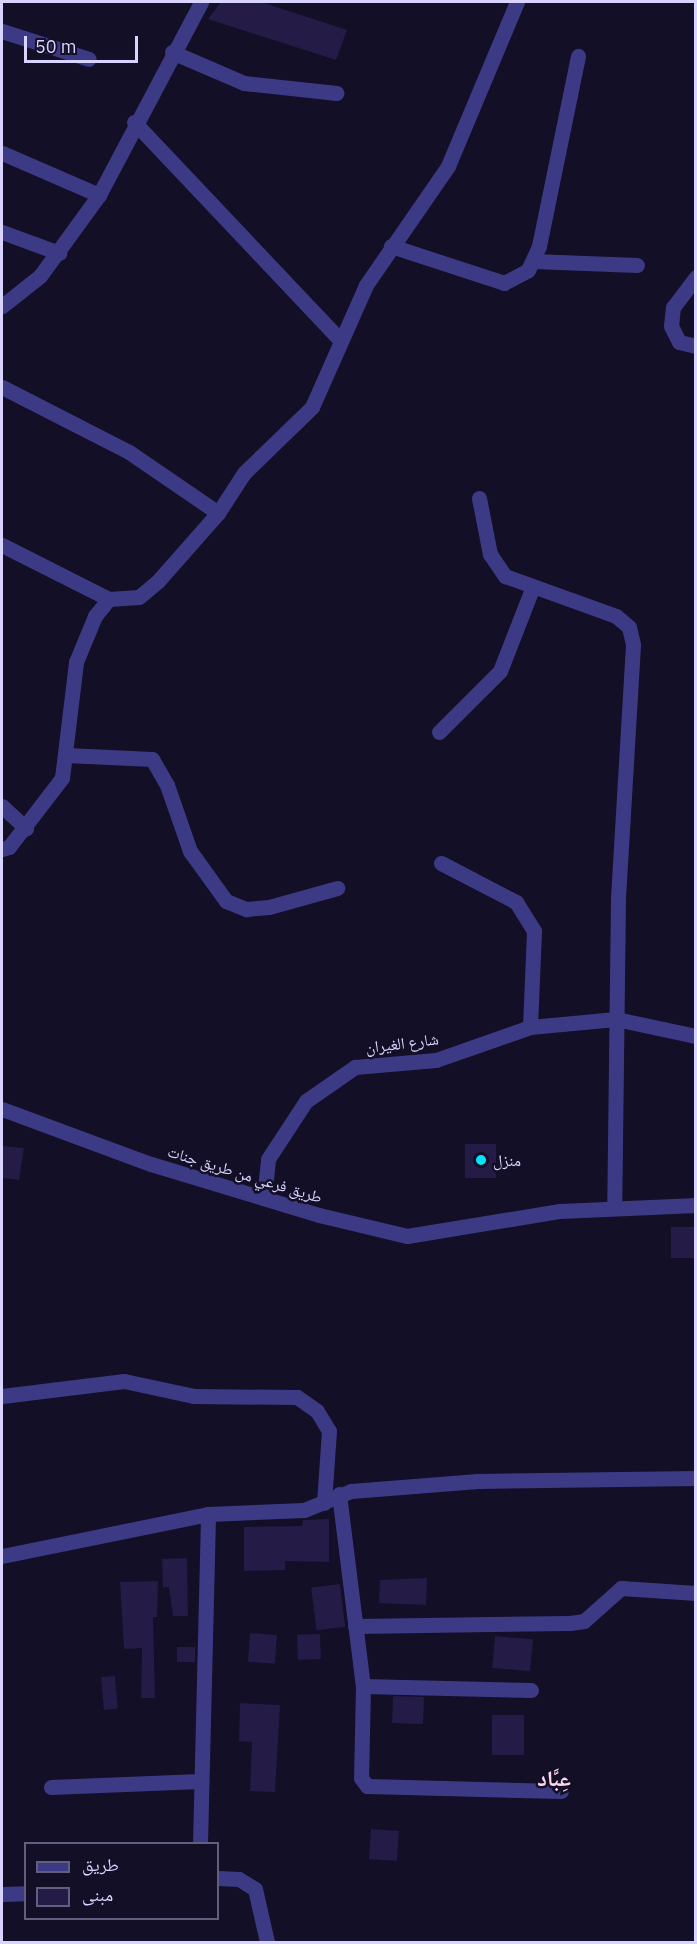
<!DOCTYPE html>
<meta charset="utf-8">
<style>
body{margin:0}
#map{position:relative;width:697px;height:1944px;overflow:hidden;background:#130f26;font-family:"IBM Plex Sans","Noto Naskh Arabic",sans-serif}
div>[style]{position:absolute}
.building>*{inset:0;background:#241b47;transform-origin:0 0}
.minor>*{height:15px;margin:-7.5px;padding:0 7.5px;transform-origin:7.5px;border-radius:7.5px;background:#3d3a85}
.dots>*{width:16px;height:16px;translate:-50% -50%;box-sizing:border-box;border:3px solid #130f26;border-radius:50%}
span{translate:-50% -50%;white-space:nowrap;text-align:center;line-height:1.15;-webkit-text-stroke:5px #130f26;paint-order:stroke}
.street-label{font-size:16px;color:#d9d4ff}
.poi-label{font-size:16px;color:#d9d4ff}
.left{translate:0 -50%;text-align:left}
.district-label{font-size:22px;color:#ffd6f0;font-weight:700}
.frame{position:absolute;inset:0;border:3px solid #d9d4ff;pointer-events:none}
.legend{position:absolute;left:24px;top:1842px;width:195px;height:78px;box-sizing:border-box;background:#130f26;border:2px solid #625e7d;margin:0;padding:8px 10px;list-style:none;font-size:18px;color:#d9d4ff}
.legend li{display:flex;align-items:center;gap:12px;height:30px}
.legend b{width:30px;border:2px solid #625e7d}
.scale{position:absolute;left:24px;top:36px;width:114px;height:27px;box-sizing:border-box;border:3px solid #d9d4ff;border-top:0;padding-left:8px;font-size:18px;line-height:21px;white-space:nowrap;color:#d9d4ff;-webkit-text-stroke:4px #130f26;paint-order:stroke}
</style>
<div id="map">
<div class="building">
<i style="clip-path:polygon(221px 2px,261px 2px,347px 30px,336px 60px,208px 19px)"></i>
<i style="left:465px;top:1144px;width:31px;height:34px"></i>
<i style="clip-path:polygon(2px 1146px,24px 1148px,19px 1180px,2px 1178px)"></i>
<i style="left:696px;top:1227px;width:31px;height:25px;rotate:90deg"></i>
<i style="clip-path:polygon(329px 1519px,329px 1562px,285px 1561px,285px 1570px,244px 1571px,244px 1527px,302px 1526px,303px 1520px)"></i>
<i style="clip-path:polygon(187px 1558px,188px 1616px,173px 1616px,169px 1587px,163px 1587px,162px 1559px)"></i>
<i style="clip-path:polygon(427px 1578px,426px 1605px,379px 1603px,380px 1580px)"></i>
<i style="clip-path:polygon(158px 1581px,157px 1617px,153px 1617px,155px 1698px,141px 1698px,142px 1648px,124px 1649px,120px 1582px)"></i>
<i style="left:340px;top:1584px;width:43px;height:29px;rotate:83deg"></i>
<i style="left:250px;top:1633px;width:27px;height:29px;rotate:4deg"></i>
<i style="left:320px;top:1634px;width:25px;height:23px;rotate:88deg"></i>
<i style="left:495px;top:1636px;width:38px;height:32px;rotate:5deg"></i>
<i style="left:195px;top:1647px;width:15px;height:18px;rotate:90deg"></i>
<i style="left:115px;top:1676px;width:33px;height:14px;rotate:85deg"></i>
<i style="left:393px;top:1696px;width:31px;height:27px;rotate:2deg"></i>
<i style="clip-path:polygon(240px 1703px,280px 1705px,275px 1792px,250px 1791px,252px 1742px,239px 1741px)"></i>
<i style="left:492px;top:1715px;width:32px;height:40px"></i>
<i style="left:371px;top:1829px;width:28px;height:30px;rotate:4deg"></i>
</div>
<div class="minor">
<i style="left:2px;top:31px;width:91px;rotate:17.8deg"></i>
<i style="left:172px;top:52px;width:78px;rotate:23.3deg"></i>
<i style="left:244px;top:83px;width:93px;rotate:6.2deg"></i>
<i style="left:134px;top:122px;width:300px;rotate:46.6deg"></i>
<i style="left:2px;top:153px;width:106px;rotate:23.4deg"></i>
<i style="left:2px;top:232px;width:61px;rotate:20.2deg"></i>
<i style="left:391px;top:246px;width:119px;rotate:18.1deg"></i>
<i style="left:504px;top:283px;width:27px;rotate:-28deg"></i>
<i style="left:528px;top:270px;width:26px;rotate:-65deg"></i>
<i style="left:539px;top:246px;width:194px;rotate:-78.4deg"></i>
<i style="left:533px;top:261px;width:104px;rotate:2.2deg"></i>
<i style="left:696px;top:277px;width:38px;rotate:127deg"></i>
<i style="left:673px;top:307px;width:19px;rotate:96deg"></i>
<i style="left:671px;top:326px;width:18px;rotate:63deg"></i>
<i style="left:679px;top:342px;width:17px;rotate:13deg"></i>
<i style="left:2px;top:306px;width:48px;rotate:-38.3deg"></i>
<i style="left:40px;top:276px;width:100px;rotate:-53.9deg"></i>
<i style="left:99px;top:195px;width:218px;rotate:-62.1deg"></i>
<i style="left:2px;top:387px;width:143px;rotate:27.1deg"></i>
<i style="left:129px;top:452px;width:108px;rotate:34.4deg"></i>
<i style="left:479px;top:498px;width:57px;rotate:78.9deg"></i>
<i style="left:490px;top:554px;width:27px;rotate:56deg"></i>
<i style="left:505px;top:576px;width:118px;rotate:19.8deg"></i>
<i style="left:616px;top:616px;width:17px;rotate:40deg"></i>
<i style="left:629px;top:627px;width:18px;rotate:77deg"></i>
<i style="left:633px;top:645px;width:253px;rotate:93.4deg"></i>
<i style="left:618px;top:898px;width:308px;rotate:90.7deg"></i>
<i style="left:2px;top:545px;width:120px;rotate:26.8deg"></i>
<i style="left:439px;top:732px;width:86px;rotate:-45deg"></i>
<i style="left:500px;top:671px;width:88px;rotate:-68.7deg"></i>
<i style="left:66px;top:755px;width:86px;rotate:2.7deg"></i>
<i style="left:152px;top:759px;width:30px;rotate:60deg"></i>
<i style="left:167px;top:785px;width:70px;rotate:70.8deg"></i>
<i style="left:190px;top:851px;width:62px;rotate:54.2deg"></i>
<i style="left:226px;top:901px;width:22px;rotate:22deg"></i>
<i style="left:246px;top:909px;width:23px;rotate:-5deg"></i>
<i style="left:269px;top:907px;width:71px;rotate:-15.6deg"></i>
<i style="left:2px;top:806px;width:33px;rotate:43deg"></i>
<i style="left:2px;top:849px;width:7px;rotate:-16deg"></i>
<i style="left:9px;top:847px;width:87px;rotate:-52.5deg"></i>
<i style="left:62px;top:778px;width:117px;rotate:-83.1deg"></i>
<i style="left:76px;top:662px;width:50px;rotate:-67.6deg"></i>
<i style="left:95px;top:616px;width:22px;rotate:-51deg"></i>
<i style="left:109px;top:599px;width:30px;rotate:-4deg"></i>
<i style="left:139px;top:597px;width:25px;rotate:-40deg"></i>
<i style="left:158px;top:581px;width:91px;rotate:-48.6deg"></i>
<i style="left:218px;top:513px;width:48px;rotate:-57deg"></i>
<i style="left:244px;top:473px;width:95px;rotate:-44.1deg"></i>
<i style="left:312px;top:407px;width:133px;rotate:-66.1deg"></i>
<i style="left:366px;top:285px;width:145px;rotate:-55.4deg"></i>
<i style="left:448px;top:166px;width:178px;rotate:-67.2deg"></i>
<i style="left:441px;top:863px;width:85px;rotate:27.5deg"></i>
<i style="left:516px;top:902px;width:34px;rotate:58deg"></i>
<i style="left:534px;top:931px;width:96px;rotate:92.4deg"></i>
<i style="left:2px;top:1109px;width:159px;rotate:20.3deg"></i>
<i style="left:151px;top:1164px;width:176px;rotate:16.9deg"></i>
<i style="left:319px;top:1215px;width:90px;rotate:13.4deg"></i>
<i style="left:407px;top:1236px;width:155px;rotate:-9.3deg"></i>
<i style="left:560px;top:1211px;width:136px;rotate:-2.5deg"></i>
<i style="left:264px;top:1198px;width:39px;rotate:-84deg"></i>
<i style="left:268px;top:1159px;width:69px;rotate:-56.8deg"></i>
<i style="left:306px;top:1101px;width:60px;rotate:-34.8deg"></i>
<i style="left:355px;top:1067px;width:81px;rotate:-4.9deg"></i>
<i style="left:436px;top:1060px;width:100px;rotate:-19.3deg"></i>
<i style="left:530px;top:1027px;width:86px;rotate:-5.3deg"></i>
<i style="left:616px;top:1019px;width:82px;rotate:12deg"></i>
<i style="left:2px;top:1396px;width:123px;rotate:-7deg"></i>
<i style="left:124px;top:1381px;width:72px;rotate:12.1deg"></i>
<i style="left:194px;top:1396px;width:103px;rotate:0.6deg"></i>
<i style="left:297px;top:1397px;width:24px;rotate:35deg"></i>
<i style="left:317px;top:1411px;width:23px;rotate:59deg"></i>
<i style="left:329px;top:1431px;width:72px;rotate:94deg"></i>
<i style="left:339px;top:1494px;width:193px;rotate:82.9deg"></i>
<i style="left:363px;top:1686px;width:168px;rotate:1.4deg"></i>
<i style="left:2px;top:1556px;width:210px;rotate:-11.5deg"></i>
<i style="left:208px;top:1514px;width:96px;rotate:-2.4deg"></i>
<i style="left:304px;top:1510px;width:51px;rotate:-22deg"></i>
<i style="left:351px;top:1491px;width:127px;rotate:-4.5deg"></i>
<i style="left:478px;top:1481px;width:218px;rotate:-0.8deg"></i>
<i style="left:355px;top:1626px;width:215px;rotate:-0.8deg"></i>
<i style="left:570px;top:1623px;width:14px;rotate:-8deg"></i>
<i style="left:584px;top:1621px;width:50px;rotate:-41.7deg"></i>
<i style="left:621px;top:1588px;width:75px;rotate:3.8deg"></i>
<i style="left:363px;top:1686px;width:92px;rotate:91.2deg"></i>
<i style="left:361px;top:1778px;width:10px;rotate:53deg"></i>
<i style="left:367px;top:1786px;width:194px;rotate:1.5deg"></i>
<i style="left:51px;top:1787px;width:149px;rotate:-2.3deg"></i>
<i style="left:200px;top:1844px;width:330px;rotate:-88.6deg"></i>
<i style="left:218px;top:1878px;width:21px;rotate:3deg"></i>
<i style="left:239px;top:1879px;width:19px;rotate:32deg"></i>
<i style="left:255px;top:1889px;width:54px;rotate:77.2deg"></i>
<i style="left:2px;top:1894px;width:24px;rotate:-2deg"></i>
</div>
<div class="dots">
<i style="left:481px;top:1160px;background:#00e5ff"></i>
</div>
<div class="street-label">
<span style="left:402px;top:1043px;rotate:-7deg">شارع الغيران</span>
<span style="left:245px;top:1174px;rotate:17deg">طريق فرعي من طريق جنات</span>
</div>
<div class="poi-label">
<span class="left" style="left:493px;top:1160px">منزل</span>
</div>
<div class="district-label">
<span style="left:554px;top:1778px">عِبَّاد</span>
</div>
<div class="frame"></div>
<ul class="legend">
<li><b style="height:8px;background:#3d3a85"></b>طريق</li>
<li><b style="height:16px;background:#241b47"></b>مبنى</li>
</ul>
<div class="scale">50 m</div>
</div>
